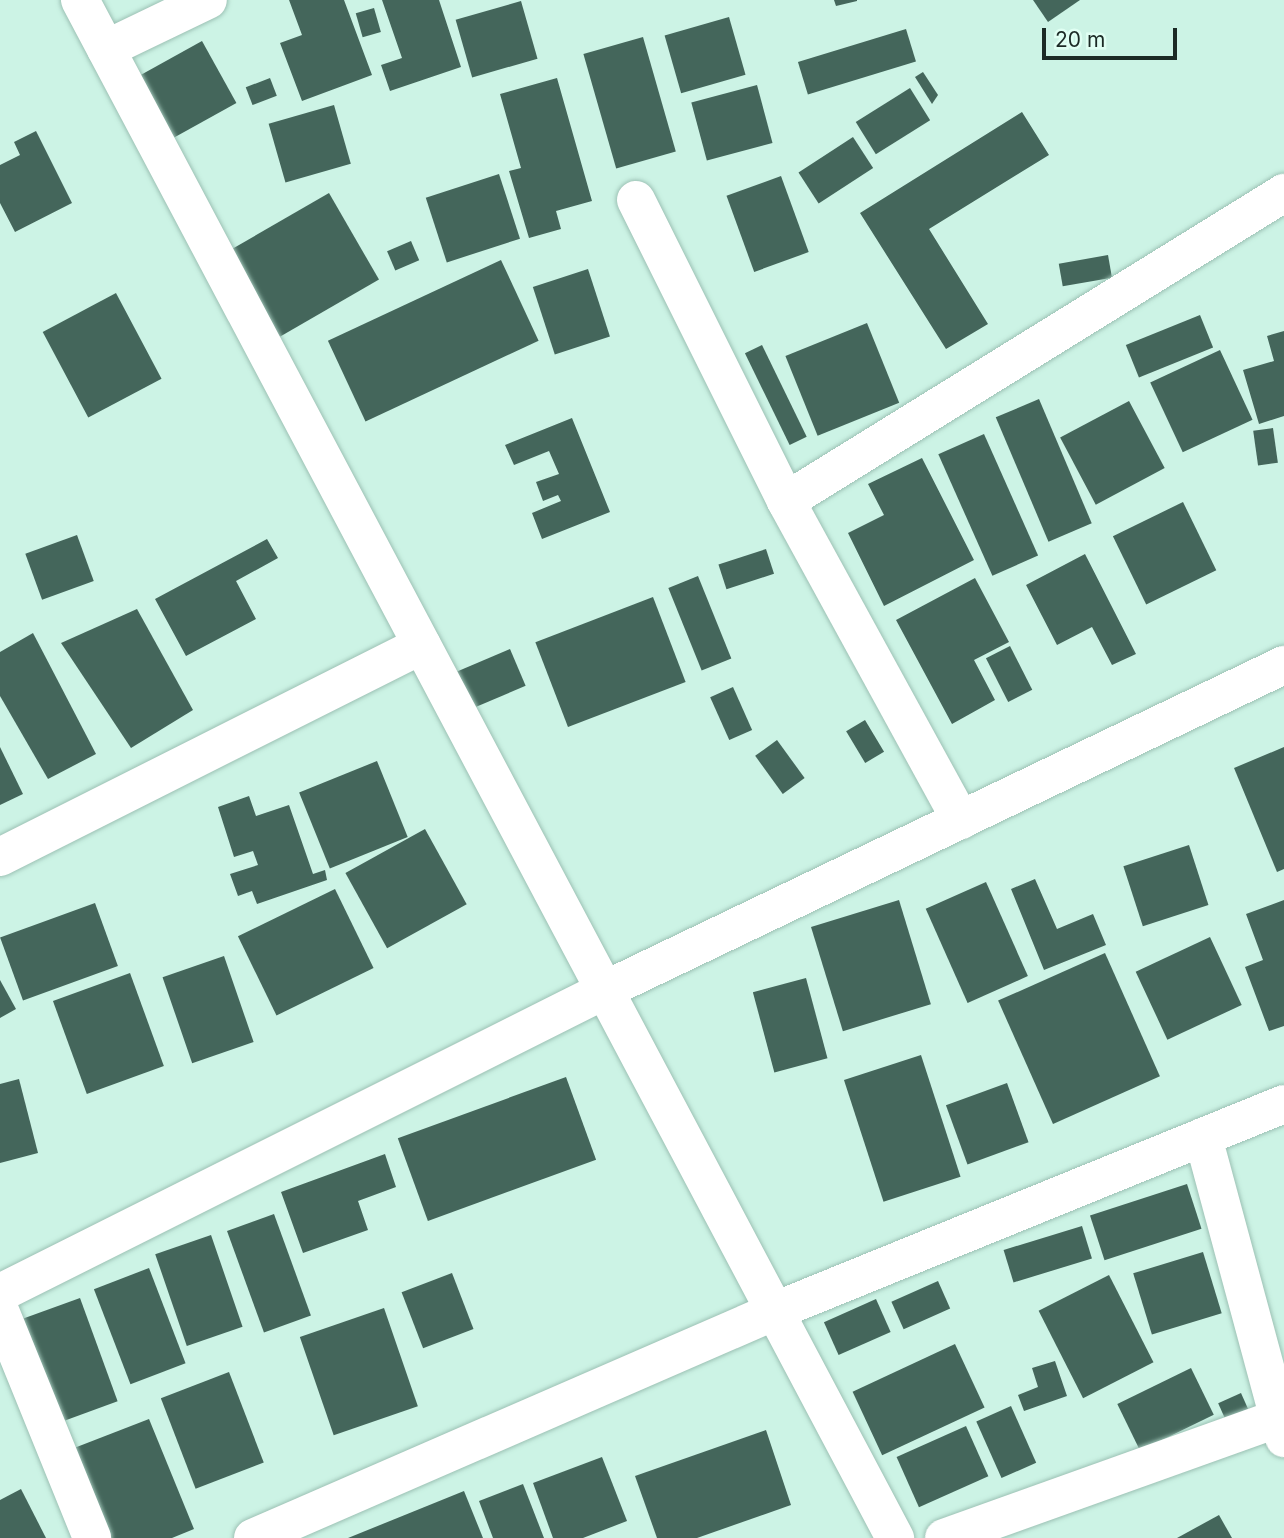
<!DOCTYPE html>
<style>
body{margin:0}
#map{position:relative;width:1284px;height:1538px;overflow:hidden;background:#ccf3e5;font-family:Inter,sans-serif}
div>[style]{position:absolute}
.building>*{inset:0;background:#44665b;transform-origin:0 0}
.roads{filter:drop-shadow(0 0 2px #9cc1b4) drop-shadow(0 0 2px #9cc1b4)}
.minor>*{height:38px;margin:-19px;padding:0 19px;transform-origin:19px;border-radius:19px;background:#fff}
span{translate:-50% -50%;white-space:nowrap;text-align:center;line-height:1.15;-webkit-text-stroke:7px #e0fff3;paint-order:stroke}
.scale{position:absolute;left:1042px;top:28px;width:135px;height:32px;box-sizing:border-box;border:4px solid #1b2a25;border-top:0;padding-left:9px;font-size:21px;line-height:24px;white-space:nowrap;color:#1b2a25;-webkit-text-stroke:5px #e0fff3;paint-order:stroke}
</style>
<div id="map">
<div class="building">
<i style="clip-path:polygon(289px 0,344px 0,372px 75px,302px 101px,280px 43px,302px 35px)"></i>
<i style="clip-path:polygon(382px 0,439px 0,461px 67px,390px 91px,381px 65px,402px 58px)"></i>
<i style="clip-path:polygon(834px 0,857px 0,857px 1px,836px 6px)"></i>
<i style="clip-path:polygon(1033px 0,1080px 0,1048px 22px)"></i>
<i style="left:521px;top:1px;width:60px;height:68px;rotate:74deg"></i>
<i style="left:374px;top:8px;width:25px;height:19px;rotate:74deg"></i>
<i style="left:729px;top:17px;width:60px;height:67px;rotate:74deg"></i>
<i style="left:906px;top:29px;width:34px;height:113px;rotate:73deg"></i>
<i style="left:643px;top:37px;width:119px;height:62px;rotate:74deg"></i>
<i style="left:202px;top:41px;width:71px;height:83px;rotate:61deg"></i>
<i style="clip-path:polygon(923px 72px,938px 95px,932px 104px,915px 77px)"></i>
<i style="left:270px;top:78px;width:19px;height:26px;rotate:69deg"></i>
<i style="clip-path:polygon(557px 78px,592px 201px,556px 211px,561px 229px,529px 238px,509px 171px,521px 168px,500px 94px)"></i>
<i style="left:757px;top:85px;width:60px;height:68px;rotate:75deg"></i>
<i style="left:910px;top:88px;width:38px;height:64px;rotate:58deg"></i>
<i style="left:334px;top:105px;width:61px;height:68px;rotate:74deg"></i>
<i style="clip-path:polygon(1022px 112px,1049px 155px,929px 229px,988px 324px,946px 349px,860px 213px)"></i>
<i style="clip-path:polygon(36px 131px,72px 203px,15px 232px,0 203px,0 165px,20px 155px,14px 142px)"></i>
<i style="left:853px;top:137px;width:37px;height:65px;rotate:57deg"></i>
<i style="left:499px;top:174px;width:68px;height:77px;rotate:72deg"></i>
<i style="left:781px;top:176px;width:81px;height:58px;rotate:70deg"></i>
<i style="left:329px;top:193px;width:100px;height:117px;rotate:60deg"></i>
<i style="left:411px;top:241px;width:21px;height:26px;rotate:67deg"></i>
<i style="left:1108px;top:255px;width:23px;height:50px;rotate:80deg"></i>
<i style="left:501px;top:260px;width:89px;height:191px;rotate:65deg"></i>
<i style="left:588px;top:269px;width:71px;height:58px;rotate:72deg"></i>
<i style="left:116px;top:293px;width:97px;height:83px;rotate:62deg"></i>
<i style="left:1200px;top:315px;width:35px;height:80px;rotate:68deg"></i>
<i style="left:867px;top:323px;width:86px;height:88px;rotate:68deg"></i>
<i style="clip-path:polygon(1284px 331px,1284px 416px,1259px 424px,1243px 370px,1274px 361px,1267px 336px)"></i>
<i style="left:762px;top:345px;width:102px;height:19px;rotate:64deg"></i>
<i style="left:1220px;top:350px;width:77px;height:77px;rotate:65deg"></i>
<i style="left:1039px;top:399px;width:135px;height:47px;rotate:67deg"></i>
<i style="left:1129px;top:401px;width:76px;height:78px;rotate:62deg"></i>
<i style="clip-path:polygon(572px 418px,610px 512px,542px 539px,532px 513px,561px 501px,558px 495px,543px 501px,536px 482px,559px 474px,549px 451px,514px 465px,505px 445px)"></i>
<i style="left:1273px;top:428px;width:35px;height:20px;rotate:82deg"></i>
<i style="left:984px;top:434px;width:133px;height:50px;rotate:66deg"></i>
<i style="clip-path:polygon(922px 458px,974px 560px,884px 606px,848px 533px,884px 515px,868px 484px)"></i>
<i style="left:1183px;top:502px;width:76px;height:78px;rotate:64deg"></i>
<i style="left:77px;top:535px;width:49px;height:55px;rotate:70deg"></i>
<i style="clip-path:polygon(267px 539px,278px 558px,236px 581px,256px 619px,186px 656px,155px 599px)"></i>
<i style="left:766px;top:549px;width:26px;height:50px;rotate:72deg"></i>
<i style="clip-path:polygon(1085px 554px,1136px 654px,1112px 665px,1092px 627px,1057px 645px,1026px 585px)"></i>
<i style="left:698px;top:576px;width:89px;height:32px;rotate:68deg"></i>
<i style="clip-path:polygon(975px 578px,1009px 642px,974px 660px,995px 700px,952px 724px,896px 620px)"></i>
<i style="left:653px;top:597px;width:91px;height:126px;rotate:69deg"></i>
<i style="clip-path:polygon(137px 609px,193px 710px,131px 748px,61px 643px)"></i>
<i style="clip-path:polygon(33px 633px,96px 754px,48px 779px,0 696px,0 652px)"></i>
<i style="left:1010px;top:646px;width:49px;height:27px;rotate:63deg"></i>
<i style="left:510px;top:649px;width:40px;height:60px;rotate:67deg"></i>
<i style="left:733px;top:687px;width:47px;height:25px;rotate:66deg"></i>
<i style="left:865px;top:720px;width:37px;height:22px;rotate:59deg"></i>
<i style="left:777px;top:740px;width:47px;height:27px;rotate:54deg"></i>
<i style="clip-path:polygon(0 747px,23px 794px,0 805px)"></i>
<i style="clip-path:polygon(1284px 747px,1284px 869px,1277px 872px,1234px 768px)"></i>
<i style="left:377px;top:761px;width:82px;height:84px;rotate:68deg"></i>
<i style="clip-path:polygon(249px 796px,256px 816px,289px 805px,313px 874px,325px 870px,327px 880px,257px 904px,252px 891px,238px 896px,230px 874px,258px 865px,253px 851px,234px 857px,218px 807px)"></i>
<i style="left:425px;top:829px;width:86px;height:91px;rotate:61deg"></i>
<i style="left:1189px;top:845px;width:63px;height:69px;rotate:72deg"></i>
<i style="clip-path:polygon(1035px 879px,1057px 929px,1093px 914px,1106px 945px,1044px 970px,1011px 889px)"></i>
<i style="left:986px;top:882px;width:103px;height:66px;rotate:66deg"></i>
<i style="left:335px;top:889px;width:88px;height:108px;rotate:64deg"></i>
<i style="left:899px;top:900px;width:109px;height:92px;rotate:73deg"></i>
<i style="clip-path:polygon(1284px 900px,1284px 1026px,1269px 1031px,1245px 967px,1263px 960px,1246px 914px)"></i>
<i style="left:95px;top:903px;width:67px;height:101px;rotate:70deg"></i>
<i style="left:1210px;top:937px;width:75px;height:82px;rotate:65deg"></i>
<i style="left:1105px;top:953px;width:135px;height:117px;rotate:66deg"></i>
<i style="left:224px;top:956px;width:91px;height:65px;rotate:71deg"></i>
<i style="left:130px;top:973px;width:99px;height:82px;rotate:70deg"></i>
<i style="left:806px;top:978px;width:83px;height:55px;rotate:75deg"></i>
<i style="clip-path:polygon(0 980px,16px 1009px,0 1018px)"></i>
<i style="left:921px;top:1055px;width:128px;height:81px;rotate:72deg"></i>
<i style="left:566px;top:1077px;width:88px;height:179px;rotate:70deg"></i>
<i style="clip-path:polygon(19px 1079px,38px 1153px,0 1163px,0 1084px)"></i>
<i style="left:1007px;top:1083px;width:63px;height:65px;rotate:70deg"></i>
<i style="clip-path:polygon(385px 1154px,396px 1187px,358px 1201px,368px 1230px,303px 1253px,281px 1192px)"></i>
<i style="left:1187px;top:1184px;width:47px;height:102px;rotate:72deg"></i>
<i style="left:274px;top:1214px;width:108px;height:50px;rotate:70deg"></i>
<i style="left:1082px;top:1226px;width:34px;height:82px;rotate:73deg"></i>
<i style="left:211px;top:1235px;width:97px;height:59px;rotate:71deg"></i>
<i style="left:1203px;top:1252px;width:64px;height:73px;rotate:73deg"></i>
<i style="left:149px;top:1268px;width:102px;height:59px;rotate:69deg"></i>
<i style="left:452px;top:1273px;width:60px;height:54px;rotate:69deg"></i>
<i style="left:1109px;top:1275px;width:98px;height:79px;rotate:63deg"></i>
<i style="left:938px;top:1281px;width:30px;height:51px;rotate:66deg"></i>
<i style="left:80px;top:1298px;width:110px;height:61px;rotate:70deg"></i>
<i style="left:876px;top:1299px;width:36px;height:57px;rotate:66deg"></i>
<i style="left:384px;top:1308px;width:104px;height:89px;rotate:71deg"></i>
<i style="left:955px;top:1344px;width:70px;height:113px;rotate:65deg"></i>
<i style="clip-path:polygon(1055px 1361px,1067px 1396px,1024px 1411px,1018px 1395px,1038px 1387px,1032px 1368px)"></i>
<i style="left:1191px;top:1368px;width:52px;height:82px;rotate:64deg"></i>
<i style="left:229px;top:1372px;width:97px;height:73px;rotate:69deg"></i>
<i style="left:1241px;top:1393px;width:24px;height:25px;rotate:66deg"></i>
<i style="left:1011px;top:1406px;width:62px;height:38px;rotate:66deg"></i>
<i style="clip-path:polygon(149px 1419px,194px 1529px,172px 1538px,104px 1538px,69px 1450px)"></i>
<i style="left:966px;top:1426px;width:55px;height:76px;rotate:66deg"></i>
<i style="clip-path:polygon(766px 1430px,791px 1505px,697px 1538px,657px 1538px,635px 1476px)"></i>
<i style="clip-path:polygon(602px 1457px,627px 1521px,583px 1538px,553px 1538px,533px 1483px)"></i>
<i style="clip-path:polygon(523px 1484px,544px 1538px,493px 1538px,479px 1501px)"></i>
<i style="clip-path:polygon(21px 1489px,46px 1538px,0 1538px,0 1500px)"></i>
<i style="clip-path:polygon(464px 1491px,483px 1538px,348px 1538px)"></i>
<i style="clip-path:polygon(1219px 1515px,1232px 1538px,1177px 1538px)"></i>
</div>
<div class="roads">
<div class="minor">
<i style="left:80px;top:0;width:1741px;rotate:62.08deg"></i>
<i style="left:106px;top:49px;width:113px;rotate:-25.7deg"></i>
<i style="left:636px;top:200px;width:336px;rotate:63.5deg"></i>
<i style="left:786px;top:501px;width:586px;rotate:-31.74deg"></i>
<i style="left:786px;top:501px;width:364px;rotate:61.3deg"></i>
<i style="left:0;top:857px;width:472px;rotate:-26.7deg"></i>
<i style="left:1203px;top:1137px;width:312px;rotate:74.9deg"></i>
<i style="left:0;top:1293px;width:677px;rotate:-26.6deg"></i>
<i style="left:605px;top:990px;width:753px;rotate:-25.58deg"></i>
<i style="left:0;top:1311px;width:245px;rotate:67.9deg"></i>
<i style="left:253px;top:1538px;width:569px;rotate:-23.5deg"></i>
<i style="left:775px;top:1311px;width:549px;rotate:-22.13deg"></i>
<i style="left:944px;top:1538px;width:361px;rotate:-19.7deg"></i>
</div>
</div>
<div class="scale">20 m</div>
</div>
